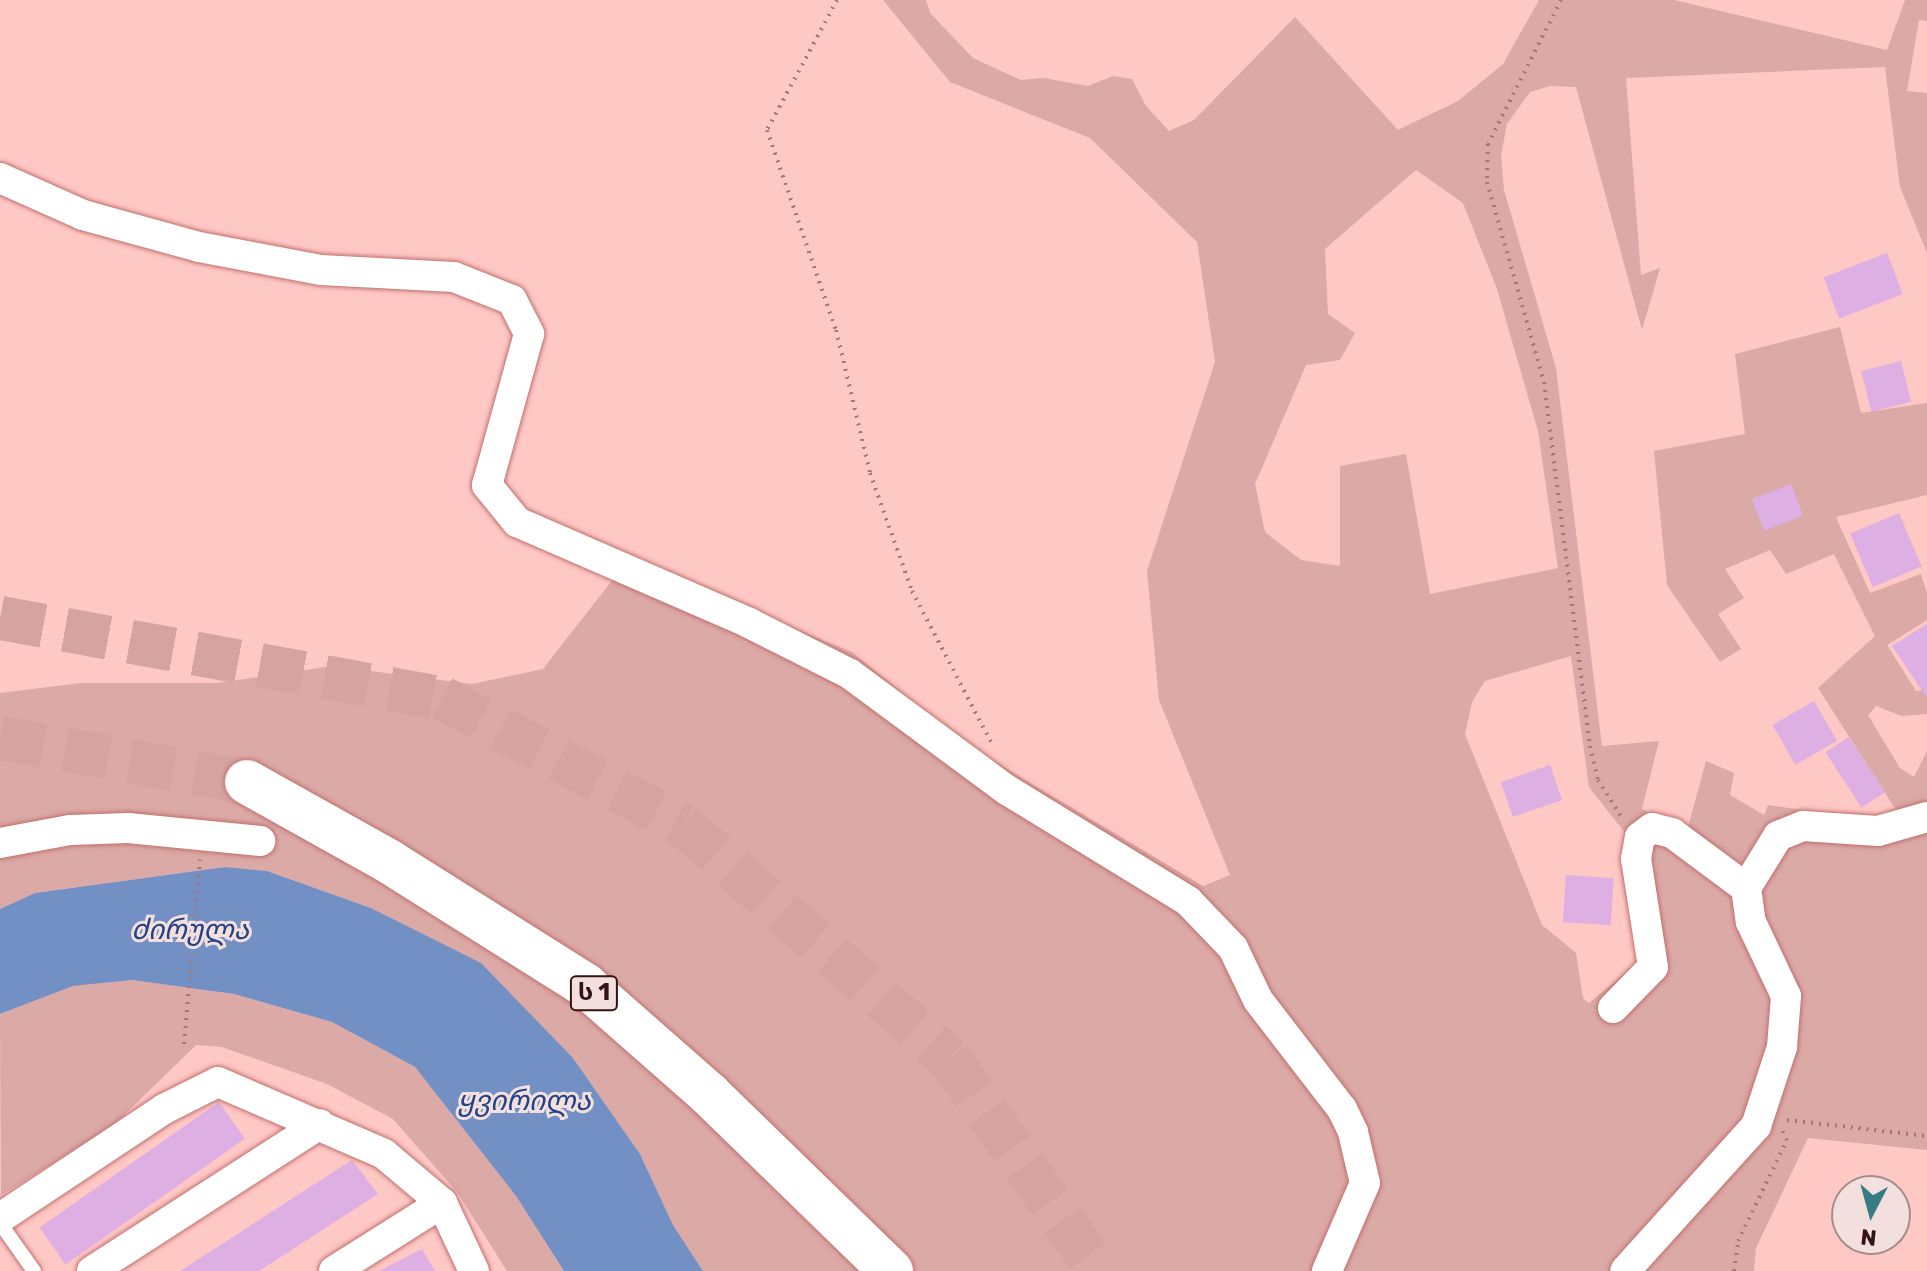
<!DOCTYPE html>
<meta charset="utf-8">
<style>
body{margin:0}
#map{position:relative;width:1927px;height:1271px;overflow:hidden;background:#fec8c5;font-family:Rubik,"Noto Sans Georgian",sans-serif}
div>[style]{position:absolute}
.green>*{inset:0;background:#dba9a6}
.water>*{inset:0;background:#7390c5}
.building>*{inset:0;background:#ddafe3;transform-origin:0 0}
.highway-tunnel>*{height:44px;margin-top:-22px;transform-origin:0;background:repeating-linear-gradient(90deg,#d5a4a1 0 44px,transparent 0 66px)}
.path>*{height:4px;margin-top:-2px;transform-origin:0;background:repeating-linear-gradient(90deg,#a47877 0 2px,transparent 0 8px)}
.roads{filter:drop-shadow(0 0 2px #c1706d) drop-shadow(0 0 2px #c1706d)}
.lane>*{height:14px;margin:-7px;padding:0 7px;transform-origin:7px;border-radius:7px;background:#fff}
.street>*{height:30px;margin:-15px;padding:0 15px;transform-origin:15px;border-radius:15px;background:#fff}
.highway>*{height:44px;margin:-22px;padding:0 22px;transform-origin:22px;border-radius:22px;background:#fff}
span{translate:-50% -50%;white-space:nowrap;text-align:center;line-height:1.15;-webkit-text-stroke:6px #f2dfde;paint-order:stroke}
.shield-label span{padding:2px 6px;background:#f2dfde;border:2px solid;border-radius:6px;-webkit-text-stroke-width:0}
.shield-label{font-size:24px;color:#331313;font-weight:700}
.water-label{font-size:28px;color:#234385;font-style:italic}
.north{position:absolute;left:1831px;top:1175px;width:80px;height:80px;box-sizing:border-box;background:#f2dfde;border:2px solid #a68d8d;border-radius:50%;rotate:186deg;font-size:22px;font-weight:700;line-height:32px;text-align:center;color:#331313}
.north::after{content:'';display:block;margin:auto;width:28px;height:36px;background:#357d83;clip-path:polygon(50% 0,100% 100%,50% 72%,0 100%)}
</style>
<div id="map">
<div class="green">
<i style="clip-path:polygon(evenodd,883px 0,926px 0,930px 13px,973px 58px,1021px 80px,1044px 78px,1088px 86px,1113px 76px,1132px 79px,1146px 106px,1169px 131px,1194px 120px,1295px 17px,1398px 130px,1458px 101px,1503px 64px,1539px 0,1674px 0,1887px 50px,1905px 0,1927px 0,1927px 21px,1919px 20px,1907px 91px,1927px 93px,1927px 253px,1900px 187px,1885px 67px,1626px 78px,1641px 275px,1660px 268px,1642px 330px,1576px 87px,1550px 86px,1530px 92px,1507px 124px,1501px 155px,1504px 190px,1556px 368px,1602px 746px,1659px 741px,1642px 809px,1687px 831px,1706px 761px,1734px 773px,1730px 795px,1764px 815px,1768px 805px,1874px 820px,1898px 813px,1818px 688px,1875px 636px,1834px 554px,1786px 574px,1770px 550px,1725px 569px,1744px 598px,1718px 614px,1741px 649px,1720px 662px,1667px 585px,1654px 451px,1745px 434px,1735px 354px,1840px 327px,1861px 413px,1927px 403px,1927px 495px,1836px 517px,1870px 593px,1921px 574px,1927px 593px,1927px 620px,1887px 645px,1916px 691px,1927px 690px,1927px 714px,1902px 716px,1876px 706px,1868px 715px,1900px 768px,1914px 777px,1927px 751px,1927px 1150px,1808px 1138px,1756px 1248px,1754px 1271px,703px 1271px,673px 1225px,640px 1154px,573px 1058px,480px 963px,371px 908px,267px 871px,225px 867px,35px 893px,0 909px,0 693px,81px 683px,218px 683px,332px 666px,472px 684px,543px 669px,628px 560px,852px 652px,965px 744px,1203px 886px,1230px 875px,1159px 700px,1147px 571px,1215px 362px,1197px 242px,1090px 138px,950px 82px,883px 0,1416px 170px,1463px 203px,1497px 289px,1538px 431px,1558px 568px,1430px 594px,1406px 454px,1340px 466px,1340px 566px,1301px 560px,1265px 532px,1255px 484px,1306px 365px,1340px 360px,1355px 333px,1328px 314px,1325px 249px,1416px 170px,883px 0,1571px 656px,1589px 787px,1626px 834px,1642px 959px,1589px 1003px,1583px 998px,1576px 953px,1542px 925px,1465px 734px,1472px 702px,1485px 681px,1571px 656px)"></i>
<i style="clip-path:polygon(132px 980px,234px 994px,332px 1022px,415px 1067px,516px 1196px,564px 1271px,507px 1271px,457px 1192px,393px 1119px,327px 1084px,222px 1047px,196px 1045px,112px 1127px,1px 1195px,0 1014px,73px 986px)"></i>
</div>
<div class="water">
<i style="clip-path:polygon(225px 867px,267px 871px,371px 908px,481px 963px,573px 1058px,640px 1154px,673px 1225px,703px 1271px,564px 1271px,516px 1196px,415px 1067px,332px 1022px,234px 994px,132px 980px,73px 986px,0 1014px,0 909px,35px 893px)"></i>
</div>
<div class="building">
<i style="left:1887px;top:253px;width:44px;height:68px;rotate:69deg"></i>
<i style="left:1901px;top:361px;width:42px;height:41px;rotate:76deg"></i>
<i style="left:1791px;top:484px;width:34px;height:42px;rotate:69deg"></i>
<i style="left:1899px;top:513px;width:58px;height:53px;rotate:67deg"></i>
<i style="clip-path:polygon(1927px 624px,1927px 698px,1892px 646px)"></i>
<i style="left:1814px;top:701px;width:46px;height:48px;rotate:60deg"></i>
<i style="left:1849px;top:737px;width:66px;height:28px;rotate:57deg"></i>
<i style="left:1550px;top:765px;width:37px;height:52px;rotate:71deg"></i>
<i style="left:1566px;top:875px;width:48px;height:47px;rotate:4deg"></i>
<i style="left:219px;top:1102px;width:45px;height:219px;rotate:55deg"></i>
<i style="clip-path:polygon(352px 1160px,378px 1194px,259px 1271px,180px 1271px)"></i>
<i style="clip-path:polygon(422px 1249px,435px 1271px,379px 1271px)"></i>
</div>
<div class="highway-tunnel">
<i style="left:0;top:618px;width:449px;rotate:10.3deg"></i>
<i style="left:442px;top:698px;width:272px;rotate:27.8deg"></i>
<i style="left:683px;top:825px;width:354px;rotate:41.2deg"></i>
<i style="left:949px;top:1058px;width:260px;rotate:55deg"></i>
<i style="left:0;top:738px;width:251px;rotate:10.1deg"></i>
</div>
<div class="path">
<i style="left:837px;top:0;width:148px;rotate:118.3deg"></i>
<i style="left:767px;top:130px;width:212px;rotate:71deg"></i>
<i style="left:836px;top:330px;width:147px;rotate:76.6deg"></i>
<i style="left:870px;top:473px;width:125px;rotate:70.4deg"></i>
<i style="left:912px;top:591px;width:175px;rotate:62.4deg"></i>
<i style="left:1561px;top:0;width:161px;rotate:116.9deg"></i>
<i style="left:1488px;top:144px;width:38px;rotate:92deg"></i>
<i style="left:1487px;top:182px;width:208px;rotate:74.1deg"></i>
<i style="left:1544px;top:382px;width:367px;rotate:82.8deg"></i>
<i style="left:1590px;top:746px;width:35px;rotate:77deg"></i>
<i style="left:1598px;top:780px;width:45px;rotate:57.7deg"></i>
<i style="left:184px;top:1044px;width:185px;rotate:-85deg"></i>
<i style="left:1787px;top:1120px;width:141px;rotate:6.5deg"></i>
<i style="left:1734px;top:1271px;width:30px;rotate:-82deg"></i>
<i style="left:1738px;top:1241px;width:112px;rotate:-64.1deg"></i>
<i style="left:1787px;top:1140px;width:11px;rotate:-117deg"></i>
</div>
<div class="roads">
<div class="lane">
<i style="left:0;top:1223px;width:59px;rotate:54.7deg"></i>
</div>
<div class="street">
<i style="left:0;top:178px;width:91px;rotate:24deg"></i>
<i style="left:83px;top:215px;width:120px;rotate:15.4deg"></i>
<i style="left:199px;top:247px;width:124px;rotate:10.7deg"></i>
<i style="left:321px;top:270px;width:133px;rotate:3deg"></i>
<i style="left:454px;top:277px;width:62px;rotate:21.6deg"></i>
<i style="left:512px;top:300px;width:38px;rotate:63deg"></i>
<i style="left:529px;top:334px;width:157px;rotate:105.5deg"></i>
<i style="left:487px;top:485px;width:48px;rotate:51deg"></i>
<i style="left:517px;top:522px;width:253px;rotate:23.5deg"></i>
<i style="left:749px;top:623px;width:113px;rotate:26.8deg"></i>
<i style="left:850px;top:674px;width:195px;rotate:36.5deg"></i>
<i style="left:1007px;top:790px;width:212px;rotate:31.5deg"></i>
<i style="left:1188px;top:901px;width:65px;rotate:46.2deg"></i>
<i style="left:1233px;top:948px;width:58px;rotate:64.3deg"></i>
<i style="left:1258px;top:1000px;width:138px;rotate:52.4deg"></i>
<i style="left:1342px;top:1109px;width:25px;rotate:64deg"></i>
<i style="left:1353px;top:1132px;width:52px;rotate:76.8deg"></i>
<i style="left:1365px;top:1183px;width:96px;rotate:113.4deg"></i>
<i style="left:0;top:843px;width:71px;rotate:-10.5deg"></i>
<i style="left:70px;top:830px;width:58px;rotate:-2deg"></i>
<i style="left:128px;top:828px;width:133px;rotate:5.6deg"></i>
<i style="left:1746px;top:888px;width:61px;rotate:-58.4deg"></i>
<i style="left:1778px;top:836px;width:27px;rotate:-22deg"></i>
<i style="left:1803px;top:826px;width:75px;rotate:3.8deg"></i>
<i style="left:1878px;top:831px;width:51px;rotate:-15.9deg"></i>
<i style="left:1613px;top:1008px;width:57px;rotate:-45.7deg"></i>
<i style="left:1653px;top:967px;width:109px;rotate:-98.9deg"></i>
<i style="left:1636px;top:859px;width:22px;rotate:-80deg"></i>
<i style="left:1640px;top:837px;width:15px;rotate:-37deg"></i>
<i style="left:1652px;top:828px;width:21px;rotate:14deg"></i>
<i style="left:1672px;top:833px;width:92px;rotate:36.6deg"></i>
<i style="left:1746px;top:888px;width:34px;rotate:82deg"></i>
<i style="left:1751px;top:922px;width:82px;rotate:64.7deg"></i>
<i style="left:1786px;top:996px;width:51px;rotate:94.5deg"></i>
<i style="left:1782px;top:1047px;width:83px;rotate:108.2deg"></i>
<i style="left:1756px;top:1126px;width:195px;rotate:132.1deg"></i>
<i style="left:0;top:1218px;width:197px;rotate:-33.6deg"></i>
<i style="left:164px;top:1109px;width:60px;rotate:-26.6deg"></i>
<i style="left:218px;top:1082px;width:181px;rotate:23.4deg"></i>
<i style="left:384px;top:1154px;width:76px;rotate:40.2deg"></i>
<i style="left:442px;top:1203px;width:75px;rotate:64.8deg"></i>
<i style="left:92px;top:1271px;width:271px;rotate:-32.8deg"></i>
<i style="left:334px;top:1271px;width:128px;rotate:-32.2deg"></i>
</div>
<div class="highway">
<i style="left:247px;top:782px;width:164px;rotate:29.2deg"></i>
<i style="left:390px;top:862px;width:231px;rotate:32.2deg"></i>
<i style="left:585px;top:985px;width:165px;rotate:41.3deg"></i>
<i style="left:709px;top:1094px;width:254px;rotate:44.2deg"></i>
</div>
</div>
<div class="shield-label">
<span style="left:594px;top:993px">ს 1</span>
</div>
<div class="water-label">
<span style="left:190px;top:930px">ძირულა</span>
<span style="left:524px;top:1101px">ყვირილა</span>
</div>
<div class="north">N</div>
</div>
